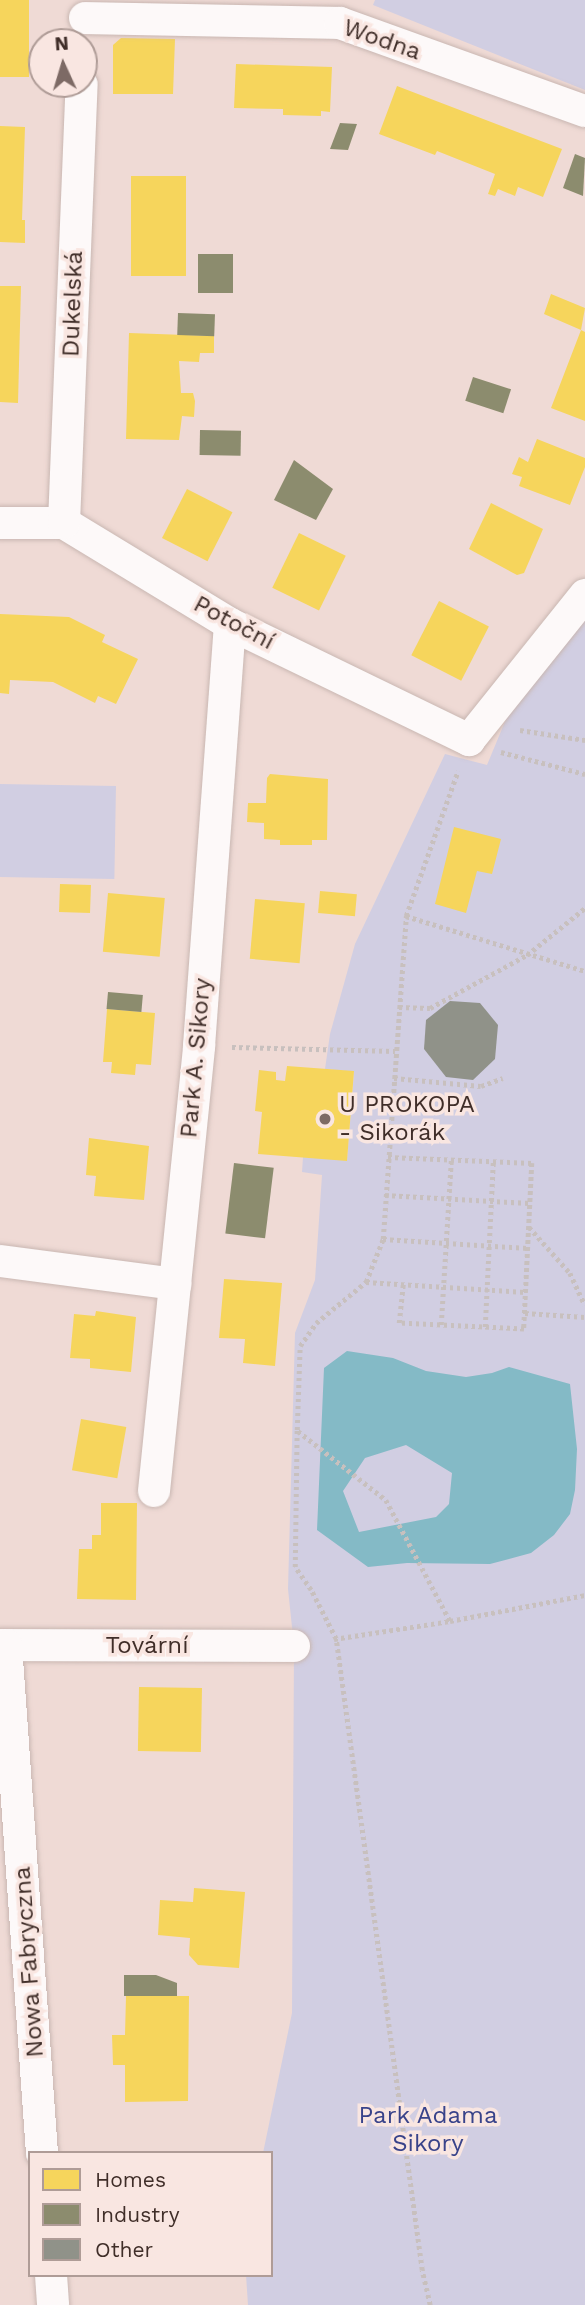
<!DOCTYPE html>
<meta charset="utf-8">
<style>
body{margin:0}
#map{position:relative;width:585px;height:2305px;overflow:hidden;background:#efdad5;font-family:"Work Sans",sans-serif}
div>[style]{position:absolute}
.green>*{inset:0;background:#d1cee2;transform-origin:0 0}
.water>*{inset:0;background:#84bac6}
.homes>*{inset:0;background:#f6d55c;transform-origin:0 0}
.industry>*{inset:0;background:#8c8c6e;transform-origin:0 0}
.building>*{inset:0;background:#909289}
.path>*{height:4.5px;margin-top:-2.25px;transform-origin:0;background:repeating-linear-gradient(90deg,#c8c0be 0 3.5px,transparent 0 7px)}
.roads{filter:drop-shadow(0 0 2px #c9b7b2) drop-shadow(0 0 2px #c9b7b2)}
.minor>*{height:32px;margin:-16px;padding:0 16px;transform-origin:16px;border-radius:16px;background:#fdf9f9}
.dots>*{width:19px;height:19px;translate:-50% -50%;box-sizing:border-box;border:4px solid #f9e6e1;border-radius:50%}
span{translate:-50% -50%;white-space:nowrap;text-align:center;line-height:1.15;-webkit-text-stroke:7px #f9e6e1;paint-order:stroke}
.street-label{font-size:24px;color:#402e29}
.poi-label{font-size:24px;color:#402e29}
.left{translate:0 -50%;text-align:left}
.park-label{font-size:24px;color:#39438a}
.legend{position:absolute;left:28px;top:2151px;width:245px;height:126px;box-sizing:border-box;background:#f9e6e1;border:2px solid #af9c97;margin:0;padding:9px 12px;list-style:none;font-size:21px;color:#402e29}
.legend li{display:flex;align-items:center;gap:14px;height:35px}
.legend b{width:35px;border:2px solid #af9c97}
.north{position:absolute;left:28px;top:28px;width:70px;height:70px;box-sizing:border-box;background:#f9e6e1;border:2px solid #af9c97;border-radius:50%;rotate:356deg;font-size:19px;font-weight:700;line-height:28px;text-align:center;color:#402e29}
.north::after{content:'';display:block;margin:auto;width:24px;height:32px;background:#7d6a65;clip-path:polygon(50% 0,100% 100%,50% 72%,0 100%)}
</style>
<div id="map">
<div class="green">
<i style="clip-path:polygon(375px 0,585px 0,585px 90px,373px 5px)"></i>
<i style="clip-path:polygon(585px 617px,585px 2305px,248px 2305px,246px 2275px,271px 2275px,271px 2153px,263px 2153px,292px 2013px,294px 1646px,288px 1589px,295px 1333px,315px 1280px,322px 1175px,302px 1172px,303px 1157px,347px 1160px,354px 1072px,325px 1069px,330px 1034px,355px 944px,445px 754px,487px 765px,511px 707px)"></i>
<i style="left:0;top:784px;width:116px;height:93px;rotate:1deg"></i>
</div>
<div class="water">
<i style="clip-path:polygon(evenodd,347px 1351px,393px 1358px,426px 1371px,466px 1377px,492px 1373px,509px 1367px,570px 1384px,577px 1449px,575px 1490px,570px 1514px,554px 1535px,531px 1553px,490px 1564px,407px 1563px,368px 1567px,317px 1530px,324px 1368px,347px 1351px,406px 1445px,452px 1473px,449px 1504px,436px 1517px,359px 1532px,343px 1491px,365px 1458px,406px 1445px)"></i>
</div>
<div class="homes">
<i style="left:0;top:0;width:29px;height:77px"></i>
<i style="clip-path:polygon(121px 38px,175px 39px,173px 94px,113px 94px,113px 45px)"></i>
<i style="clip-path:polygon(236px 64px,332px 67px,330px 112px,321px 111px,321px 116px,283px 115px,283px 109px,234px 108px)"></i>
<i style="clip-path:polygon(397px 86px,562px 149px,543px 197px,518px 187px,515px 196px,498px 189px,495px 196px,488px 194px,495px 174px,437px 151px,435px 155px,379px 134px)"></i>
<i style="clip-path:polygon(0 126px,25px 127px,22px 220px,25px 220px,25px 243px,0 242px)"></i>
<i style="left:131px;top:176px;width:55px;height:100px"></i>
<i style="clip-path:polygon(0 286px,21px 286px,18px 403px,0 402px)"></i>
<i style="clip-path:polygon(551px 294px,585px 308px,581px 330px,585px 332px,585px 421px,551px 408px,581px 330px,544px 314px)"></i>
<i style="clip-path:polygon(129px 333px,214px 336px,214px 353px,200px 353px,199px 362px,179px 361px,181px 393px,193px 393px,195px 401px,194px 417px,182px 416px,179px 440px,126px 439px)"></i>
<i style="clip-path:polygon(537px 439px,585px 458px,585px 467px,570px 505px,519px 486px,522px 477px,512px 474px,519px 457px,528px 462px)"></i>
<i style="left:187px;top:489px;width:51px;height:55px;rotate:27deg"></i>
<i style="clip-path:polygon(491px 503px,543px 529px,524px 573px,517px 575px,469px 549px)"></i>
<i style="left:299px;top:533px;width:52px;height:61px;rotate:26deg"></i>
<i style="left:439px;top:601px;width:56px;height:61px;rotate:27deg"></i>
<i style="clip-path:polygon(0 614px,69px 617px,105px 635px,102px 642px,138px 659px,116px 704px,98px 696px,95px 703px,53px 682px,10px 680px,9px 694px,0 693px)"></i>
<i style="clip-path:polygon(270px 774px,328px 779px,327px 840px,312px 840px,312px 845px,280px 845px,280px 840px,264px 839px,264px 823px,247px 822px,248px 803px,266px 803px,267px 778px)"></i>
<i style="clip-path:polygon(454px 827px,501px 839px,492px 874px,477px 871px,466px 913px,435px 904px)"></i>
<i style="left:60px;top:884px;width:31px;height:28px;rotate:2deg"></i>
<i style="left:320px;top:891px;width:37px;height:22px;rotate:5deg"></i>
<i style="left:108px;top:893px;width:57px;height:59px;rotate:5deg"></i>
<i style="left:255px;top:899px;width:50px;height:60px;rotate:5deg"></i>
<i style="clip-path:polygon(107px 1009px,155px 1013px,151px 1065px,136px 1064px,135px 1075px,111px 1073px,112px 1062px,103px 1062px)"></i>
<i style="clip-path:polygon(287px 1066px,354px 1071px,347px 1161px,258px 1154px,262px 1112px,255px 1111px,259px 1070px,276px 1072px,276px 1080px,285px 1081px)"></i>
<i style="clip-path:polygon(89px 1138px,149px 1146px,144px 1200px,94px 1196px,96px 1176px,86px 1175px)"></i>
<i style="clip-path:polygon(224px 1279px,282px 1283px,275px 1366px,243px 1363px,245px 1339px,219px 1338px)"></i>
<i style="clip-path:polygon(96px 1311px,136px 1317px,131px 1372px,90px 1368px,90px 1359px,70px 1358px,74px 1314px,95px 1316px)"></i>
<i style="left:81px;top:1419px;width:46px;height:52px;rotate:10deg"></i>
<i style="clip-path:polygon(101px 1503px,137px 1503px,136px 1600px,77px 1599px,79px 1549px,92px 1549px,92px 1535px,101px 1535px)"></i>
<i style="left:139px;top:1687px;width:63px;height:64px;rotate:1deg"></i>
<i style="clip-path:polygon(194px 1888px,245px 1892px,239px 1968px,198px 1965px,189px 1955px,190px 1938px,158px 1935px,160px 1900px,193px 1902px)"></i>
<i style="clip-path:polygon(126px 1996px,189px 1996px,188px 2101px,125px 2102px,125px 2065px,113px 2065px,112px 2035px,125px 2035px)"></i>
</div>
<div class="industry">
<i style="clip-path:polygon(340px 123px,357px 124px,348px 150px,330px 149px)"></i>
<i style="clip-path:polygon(575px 154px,585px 158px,583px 196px,563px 188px)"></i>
<i style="left:198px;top:254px;width:35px;height:39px"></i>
<i style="left:178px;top:313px;width:37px;height:22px;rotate:2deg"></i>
<i style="left:473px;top:377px;width:40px;height:25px;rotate:18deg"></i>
<i style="left:200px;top:430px;width:41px;height:25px;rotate:1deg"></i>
<i style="clip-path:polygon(294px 460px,333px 489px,316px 520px,274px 500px)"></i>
<i style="left:108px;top:992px;width:35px;height:17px;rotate:5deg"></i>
<i style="left:234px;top:1163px;width:40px;height:71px;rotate:7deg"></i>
<i style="clip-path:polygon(124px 1975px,156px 1975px,177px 1983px,177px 1996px,124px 1996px)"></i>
</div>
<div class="building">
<i style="clip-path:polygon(450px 1001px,480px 1003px,498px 1025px,495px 1059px,473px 1080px,446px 1077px,424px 1049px,426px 1020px)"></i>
</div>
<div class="path">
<i style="left:520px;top:730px;width:66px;rotate:8.7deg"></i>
<i style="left:501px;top:752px;width:87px;rotate:14.7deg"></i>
<i style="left:406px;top:916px;width:187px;rotate:17.1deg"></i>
<i style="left:399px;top:1007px;width:31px;rotate:2deg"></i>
<i style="left:430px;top:1008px;width:111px;rotate:-28.7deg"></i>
<i style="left:527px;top:955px;width:75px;rotate:-39deg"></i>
<i style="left:232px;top:1047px;width:163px;rotate:1.4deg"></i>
<i style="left:394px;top:1078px;width:87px;rotate:5.3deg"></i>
<i style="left:481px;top:1086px;width:23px;rotate:-20deg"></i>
<i style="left:388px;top:1157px;width:144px;rotate:2.4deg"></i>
<i style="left:532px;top:1163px;width:166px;rotate:92.8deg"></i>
<i style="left:524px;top:1329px;width:125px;rotate:-177.3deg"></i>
<i style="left:399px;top:1323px;width:39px;rotate:-84deg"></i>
<i style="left:385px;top:1195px;width:145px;rotate:3.2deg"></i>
<i style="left:529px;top:1227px;width:62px;rotate:48.3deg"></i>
<i style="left:570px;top:1273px;width:35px;rotate:65deg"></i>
<i style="left:383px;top:1239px;width:145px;rotate:3.6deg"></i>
<i style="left:366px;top:1282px;width:160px;rotate:3.6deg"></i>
<i style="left:525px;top:1313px;width:60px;rotate:3.8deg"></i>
<i style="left:441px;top:1325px;width:165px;rotate:-86.5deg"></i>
<i style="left:485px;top:1327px;width:166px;rotate:-87.2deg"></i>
<i style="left:298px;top:1431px;width:112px;rotate:38.1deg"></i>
<i style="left:386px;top:1500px;width:137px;rotate:62.1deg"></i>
<i style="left:334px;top:1639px;width:117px;rotate:-8.8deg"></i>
<i style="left:450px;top:1621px;width:137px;rotate:-10.9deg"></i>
<i style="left:430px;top:2305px;width:36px;rotate:-103deg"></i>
<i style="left:422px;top:2270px;width:637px;rotate:-97.76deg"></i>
<i style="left:336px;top:1639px;width:55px;rotate:-117deg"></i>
<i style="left:311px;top:1590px;width:28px;rotate:-125deg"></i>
<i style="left:295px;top:1567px;width:137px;rotate:-89.2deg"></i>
<i style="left:297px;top:1430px;width:84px;rotate:-88deg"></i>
<i style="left:300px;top:1346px;width:28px;rotate:-55deg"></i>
<i style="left:316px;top:1323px;width:65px;rotate:-39.4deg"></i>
<i style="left:366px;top:1282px;width:46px;rotate:-68.4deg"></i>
<i style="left:383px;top:1239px;width:324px;rotate:-85.9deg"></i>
<i style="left:406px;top:916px;width:154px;rotate:-70.3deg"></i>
</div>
<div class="roads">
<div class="minor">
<i style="left:85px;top:18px;width:255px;rotate:1.1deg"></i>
<i style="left:340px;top:23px;width:260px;rotate:19.8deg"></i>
<i style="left:0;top:523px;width:64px"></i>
<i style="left:64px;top:523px;width:194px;rotate:31.3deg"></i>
<i style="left:230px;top:624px;width:266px;rotate:25.9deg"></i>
<i style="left:469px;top:740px;width:186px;rotate:-51.3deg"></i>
<i style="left:64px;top:523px;width:439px;rotate:-87.7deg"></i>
<i style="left:0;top:1261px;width:177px;rotate:7.5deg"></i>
<i style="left:154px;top:1491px;width:447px;rotate:-84.2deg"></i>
<i style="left:199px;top:1046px;width:423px;rotate:-85.8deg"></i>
<i style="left:0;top:1645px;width:294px;rotate:0.2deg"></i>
<i style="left:6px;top:1645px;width:509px;rotate:85.95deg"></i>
<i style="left:51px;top:2275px;width:30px;rotate:86deg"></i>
</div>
</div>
<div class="dots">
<i style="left:325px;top:1119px;background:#7d6a65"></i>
</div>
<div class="street-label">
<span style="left:382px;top:40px;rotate:19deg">Wodna</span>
<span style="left:73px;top:304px;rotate:-88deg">Dukelská</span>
<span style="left:234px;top:623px;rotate:28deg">Potoční</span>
<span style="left:196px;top:1058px;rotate:-85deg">Park A. Sikory</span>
<span style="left:147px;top:1646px">Tovární</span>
<span style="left:29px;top:1962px;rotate:-94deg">Nowa Fabryczna</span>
</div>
<div class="poi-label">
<span class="left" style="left:339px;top:1119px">U PROKOPA<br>- Sikorák</span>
</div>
<div class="park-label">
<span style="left:428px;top:2130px">Park Adama<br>Sikory</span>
</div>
<ul class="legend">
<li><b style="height:19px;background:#f6d55c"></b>Homes</li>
<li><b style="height:19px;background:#8c8c6e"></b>Industry</li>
<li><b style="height:19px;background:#909289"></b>Other</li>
</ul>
<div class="north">N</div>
</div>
